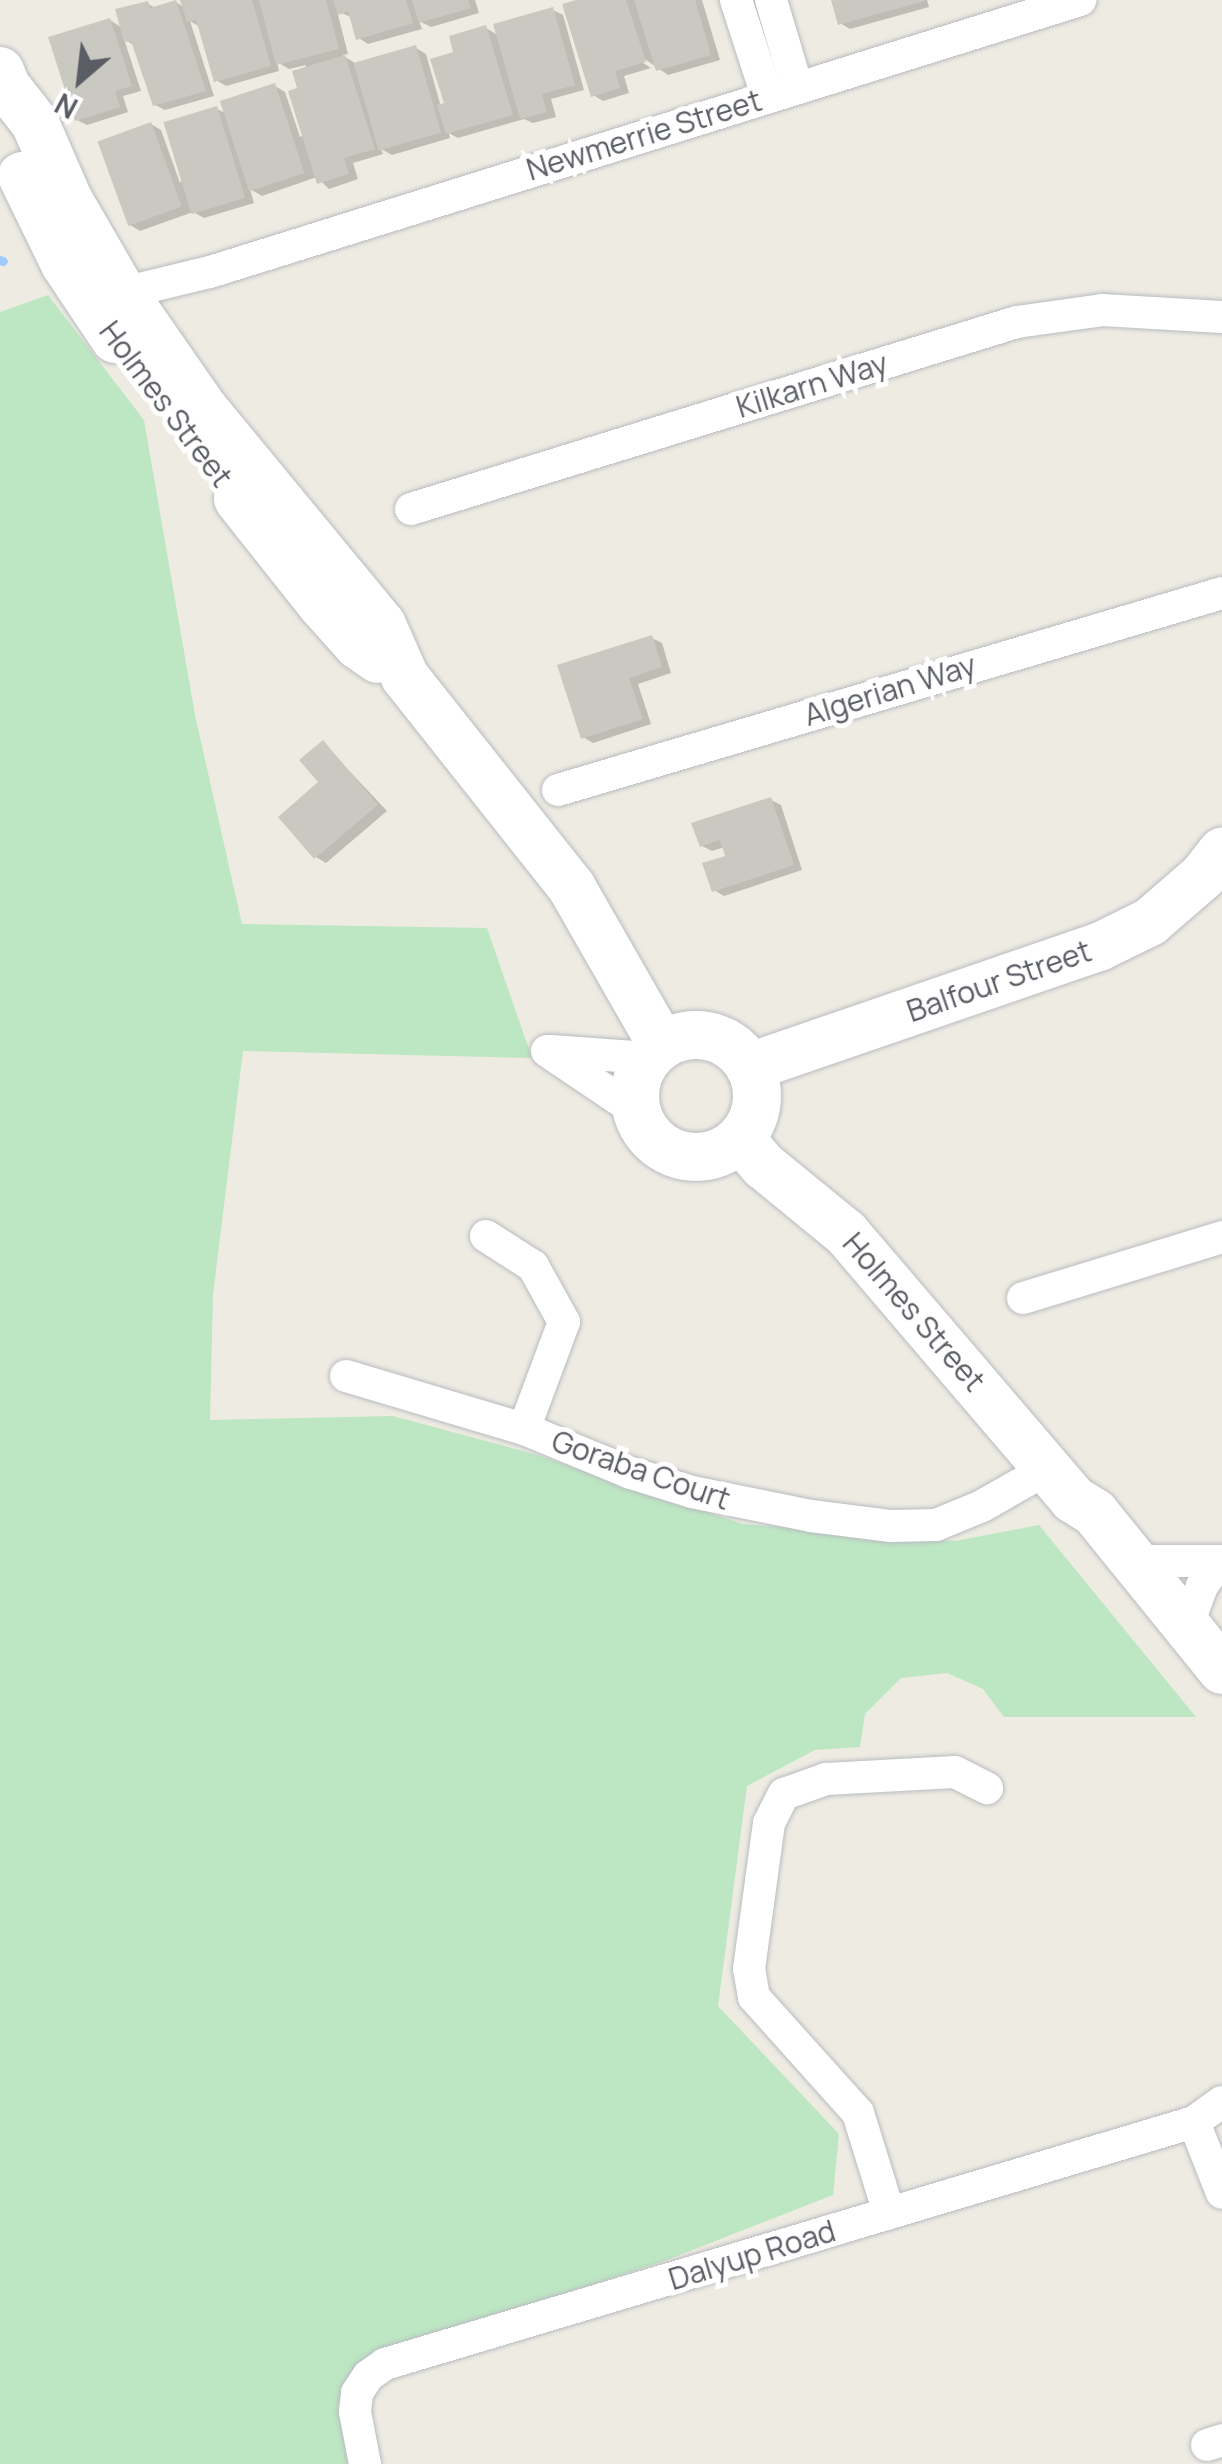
<!DOCTYPE html>
<style>
body{margin:0}
#map{position:relative;width:1222px;height:2464px;overflow:hidden;background:#eeece2;font-family:Manrope,sans-serif}
div>[style]{position:absolute}
.green>*{inset:0;background:#bde6c3}
.shadow>*{inset:0;background:#0003}
.stream>*{height:9px;margin:-4.5px;padding:0 4.5px;transform-origin:4.5px;border-radius:4.5px;background:#a0c9ff}
.building>*{inset:0;background:#cac9c1;transform-origin:0 0}
.roads{filter:drop-shadow(0 0 2px #b9bbc1) drop-shadow(0 0 2px #b9bbc1)}
.street>*{height:32px;margin:-16px;padding:0 16px;transform-origin:16px;border-radius:16px;background:#fff}
.secondary>*{height:48px;margin:-24px;padding:0 24px;transform-origin:24px;border-radius:24px;background:#fff}
.secondary>.ring{margin:-24px;padding:0;box-sizing:content-box;background:none;border:48px solid #fff;border-radius:50%}
span{translate:-50% -50%;white-space:nowrap;text-align:center;line-height:1.15;-webkit-text-stroke:10px #fff;paint-order:stroke}
.street-label{font-size:30px;color:#5a5d63}
.north{position:absolute;left:30px;top:30px;width:100px;height:100px;-webkit-text-stroke:8px #fff;paint-order:stroke;rotate:208deg;font-size:28px;font-weight:700;line-height:40px;text-align:center;color:#5a5d63}
.north::after{content:'';display:block;margin:auto;width:35px;height:45px;background:#5a5d63;clip-path:polygon(50% 0,100% 100%,50% 72%,0 100%)}
</style>
<div id="map">
<div class="green">
<i style="clip-path:polygon(48px 295px,144px 420px,195px 715px,242px 924px,487px 928px,532px 1058px,243px 1051px,213px 1295px,210px 1420px,393px 1416px,534px 1454px,743px 1524px,955px 1541px,1039px 1525px,1196px 1717px,1004px 1717px,983px 1689px,947px 1673px,901px 1678px,865px 1714px,860px 1747px,815px 1750px,747px 1786px,718px 2006px,839px 2134px,833px 2195px,667px 2260px,357px 2363px,338px 2405px,348px 2464px,0 2464px,0 312px)"></i>
</div>
<div class="shadow">
<i style="clip-path:polygon(183px 0,475px 0,479px 13px,431px 27px,419px 21px,422px 29px,368px 44px,359px 38px,353px 18px,337px 11px,348px 54px,342px 55px,355px 63px,416px 48px,426px 54px,441px 107px,447px 105px,456px 53px,486px 28px,499px 36px,553px 10px,563px 15px,584px 90px,551px 99px,556px 117px,533px 123px,524px 119px,458px 138px,449px 133px,450px 138px,392px 155px,381px 149px,383px 154px,353px 163px,358px 179px,329px 189px,317px 177px,262px 196px,250px 189px,254px 203px,204px 218px,193px 212px,140px 231px,130px 225px,151px 124px,161px 130px,180px 183px,217px 109px,227px 114px,275px 86px,285px 92px,300px 137px,304px 135px,300px 90px,306px 65px,289px 69px,277px 62px,279px 71px,226px 86px,216px 80px,200px 27px,190px 21px,214px 96px,165px 110px,155px 105px,135px 46px,124px 39px,141px 91px,123px 96px,128px 112px,87px 125px,77px 120px,110px 20px,122px 28px,148px 4px,156px 8px,176px 2px,185px 8px)"></i>
<i style="clip-path:polygon(584px 0,702px 0,720px 60px,668px 75px,636px 53px,634px 57px,651px 68px,624px 76px,629px 93px,603px 101px,593px 95px)"></i>
<i style="clip-path:polygon(833px 0,927px 0,929px 7px,850px 29px,840px 23px)"></i>
<i style="clip-path:polygon(652px 638px,662px 643px,671px 673px,638px 684px,651px 724px,593px 743px,583px 737px)"></i>
<i style="clip-path:polygon(323px 743px,387px 811px,326px 863px,316px 857px)"></i>
<i style="clip-path:polygon(771px 800px,781px 805px,802px 870px,724px 896px,714px 890px,728px 857px,725px 847px,712px 851px,702px 846px)"></i>
</div>
<div class="stream">
<i style="left:0;top:260px;width:3px;rotate:18deg"></i>
</div>
<div class="building">
<i style="clip-path:polygon(176px 0,206px 91px,153px 106px,131px 41px,124px 42px,115px 9px,148px 1px,150px 8px)"></i>
<i style="clip-path:polygon(180px 0,252px 0,271px 66px,214px 82px,196px 20px,187px 22px)"></i>
<i style="clip-path:polygon(259px 0,326px 0,339px 49px,276px 65px)"></i>
<i style="clip-path:polygon(333px 0,406px 0,413px 23px,356px 40px,348px 11px,338px 15px)"></i>
<i style="clip-path:polygon(412px 0,468px 0,471px 8px,419px 23px)"></i>
<i style="clip-path:polygon(576px 0,626px 0,646px 62px,615px 71px,620px 88px,591px 97px,562px 4px)"></i>
<i style="clip-path:polygon(634px 0,695px 0,711px 55px,656px 71px)"></i>
<i style="clip-path:polygon(831px 0,924px 0,925px 1px,838px 25px)"></i>
<i style="clip-path:polygon(553px 7px,575px 85px,542px 94px,547px 112px,520px 119px,493px 24px)"></i>
<i style="clip-path:polygon(110px 18px,132px 86px,115px 91px,120px 107px,75px 121px,48px 37px)"></i>
<i style="clip-path:polygon(486px 25px,513px 115px,446px 134px,437px 105px,444px 103px,430px 59px,453px 52px,449px 36px)"></i>
<i style="left:416px;top:45px;width:91px;height:65px;rotate:74deg"></i>
<i style="clip-path:polygon(345px 55px,375px 149px,344px 158px,349px 174px,317px 184px,288px 91px,297px 88px,292px 71px)"></i>
<i style="left:275px;top:83px;width:95px;height:58px;rotate:72deg"></i>
<i style="left:217px;top:106px;width:96px;height:56px;rotate:73deg"></i>
<i style="left:151px;top:122px;width:90px;height:57px;rotate:70deg"></i>
<i style="clip-path:polygon(652px 635px,662px 667px,629px 678px,643px 719px,581px 739px,557px 665px)"></i>
<i style="clip-path:polygon(323px 740px,378px 805px,314px 859px,278px 817px,318px 782px,299px 760px)"></i>
<i style="clip-path:polygon(771px 797px,794px 865px,712px 892px,702px 863px,725px 856px,720px 840px,700px 847px,691px 823px)"></i>
</div>
<div class="roads">
<div class="street">
<i style="left:736px;top:0;width:101px;rotate:72.1deg"></i>
<i style="left:771px;top:0;width:91px;rotate:73.4deg"></i>
<i style="left:106px;top:303px;width:20px;rotate:-30deg"></i>
<i style="left:123px;top:293px;width:89px;rotate:-13.6deg"></i>
<i style="left:210px;top:272px;width:912px;rotate:-17.36deg"></i>
<i style="left:411px;top:509px;width:634px;rotate:-17.15deg"></i>
<i style="left:1017px;top:322px;width:86px;rotate:-8deg"></i>
<i style="left:1102px;top:310px;width:120px;rotate:3.3deg"></i>
<i style="left:558px;top:790px;width:693px;rotate:-16.52deg"></i>
<i style="left:547px;top:1051px;width:107px;rotate:34deg"></i>
<i style="left:551px;top:1051px;width:97px;rotate:4.1deg"></i>
<i style="left:486px;top:1236px;width:56px;rotate:32.6deg"></i>
<i style="left:533px;top:1266px;width:64px;rotate:61deg"></i>
<i style="left:564px;top:1322px;width:114px;rotate:110.5deg"></i>
<i style="left:1023px;top:1298px;width:208px;rotate:-17deg"></i>
<i style="left:346px;top:1376px;width:186px;rotate:16.6deg"></i>
<i style="left:524px;top:1429px;width:116px;rotate:22.4deg"></i>
<i style="left:631px;top:1473px;width:64px;rotate:17.3deg"></i>
<i style="left:692px;top:1492px;width:121px;rotate:11.4deg"></i>
<i style="left:811px;top:1516px;width:81px;rotate:7.1deg"></i>
<i style="left:891px;top:1526px;width:45px;rotate:-1.3deg"></i>
<i style="left:936px;top:1525px;width:50px;rotate:-22.4deg"></i>
<i style="left:982px;top:1506px;width:77px;rotate:-29.6deg"></i>
<i style="left:1134px;top:1561px;width:88px"></i>
<i style="left:1187px;top:1627px;width:44px;rotate:-69.9deg"></i>
<i style="left:1202px;top:1586px;width:29px;rotate:-55deg"></i>
<i style="left:1194px;top:2122px;width:76px;rotate:68.5deg"></i>
<i style="left:889px;top:2213px;width:105px;rotate:-107.2deg"></i>
<i style="left:858px;top:2113px;width:156px;rotate:-131.9deg"></i>
<i style="left:754px;top:1997px;width:28px;rotate:-100deg"></i>
<i style="left:749px;top:1969px;width:147px;rotate:-82.2deg"></i>
<i style="left:769px;top:1823px;width:33px;rotate:-63deg"></i>
<i style="left:784px;top:1794px;width:45px;rotate:-19.7deg"></i>
<i style="left:826px;top:1779px;width:129px;rotate:-3.1deg"></i>
<i style="left:955px;top:1772px;width:36px;rotate:27deg"></i>
<i style="left:1207px;top:2445px;width:16px;rotate:-18deg"></i>
<i style="left:365px;top:2464px;width:53px;rotate:-100.9deg"></i>
<i style="left:355px;top:2412px;width:19px;rotate:-84deg"></i>
<i style="left:357px;top:2393px;width:20px;rotate:-57deg"></i>
<i style="left:368px;top:2376px;width:21px;rotate:-35deg"></i>
<i style="left:385px;top:2364px;width:844px;rotate:-16.65deg"></i>
<i style="left:1194px;top:2122px;width:34px;rotate:-36deg"></i>
</div>
<div class="secondary">
<i style="left:0;top:71px;width:16px;rotate:68deg"></i>
<i style="left:6px;top:86px;width:47px;rotate:51.9deg"></i>
<i style="left:35px;top:123px;width:83px;rotate:66.5deg"></i>
<i style="left:68px;top:199px;width:98px;rotate:60deg"></i>
<i style="left:117px;top:284px;width:152px;rotate:55.2deg"></i>
<i style="left:204px;top:409px;width:280px;rotate:50.5deg"></i>
<i style="left:382px;top:625px;width:57px;rotate:66.1deg"></i>
<i style="left:405px;top:677px;width:269px;rotate:51.6deg"></i>
<i style="left:572px;top:888px;width:181px;rotate:60.2deg"></i>
<i style="left:22px;top:176px;width:98px;rotate:64deg"></i>
<i style="left:65px;top:264px;width:90px;rotate:56.3deg"></i>
<i style="left:238px;top:499px;width:135px;rotate:51.6deg"></i>
<i style="left:322px;top:605px;width:54px;rotate:48deg"></i>
<i style="left:358px;top:645px;width:24px;rotate:35deg"></i>
<i class="ring" style="left:635px;top:1035px;width:74px;height:74px"></i>
<i style="left:750px;top:1067px;width:369px;rotate:-19deg"></i>
<i style="left:1099px;top:947px;width:57px;rotate:-26.1deg"></i>
<i style="left:1150px;top:922px;width:70px;rotate:-41deg"></i>
<i style="left:1203px;top:876px;width:31px;rotate:-52deg"></i>
<i style="left:741px;top:1139px;width:35px;rotate:50deg"></i>
<i style="left:764px;top:1166px;width:106px;rotate:39.3deg"></i>
<i style="left:846px;top:1233px;width:350px;rotate:49.5deg"></i>
<i style="left:1073px;top:1499px;width:26px;rotate:32deg"></i>
<i style="left:1095px;top:1513px;width:202px;rotate:51deg"></i>
</div>
</div>
<div class="street-label">
<span style="left:644px;top:135px;rotate:-17deg">Newmerrie Street</span>
<span style="left:812px;top:385px;rotate:-17deg">Kilkarn Way</span>
<span style="left:166px;top:404px;rotate:53deg">Holmes Street</span>
<span style="left:890px;top:690px;rotate:-17deg">Algerian Way</span>
<span style="left:999px;top:981px;rotate:-19deg">Balfour Street</span>
<span style="left:914px;top:1312px;rotate:49deg">Holmes Street</span>
<span style="left:641px;top:1470px;rotate:19deg">Goraba Court</span>
<span style="left:752px;top:2255px;rotate:-17deg">Dalyup Road</span>
</div>
<div class="north">N</div>
</div>
